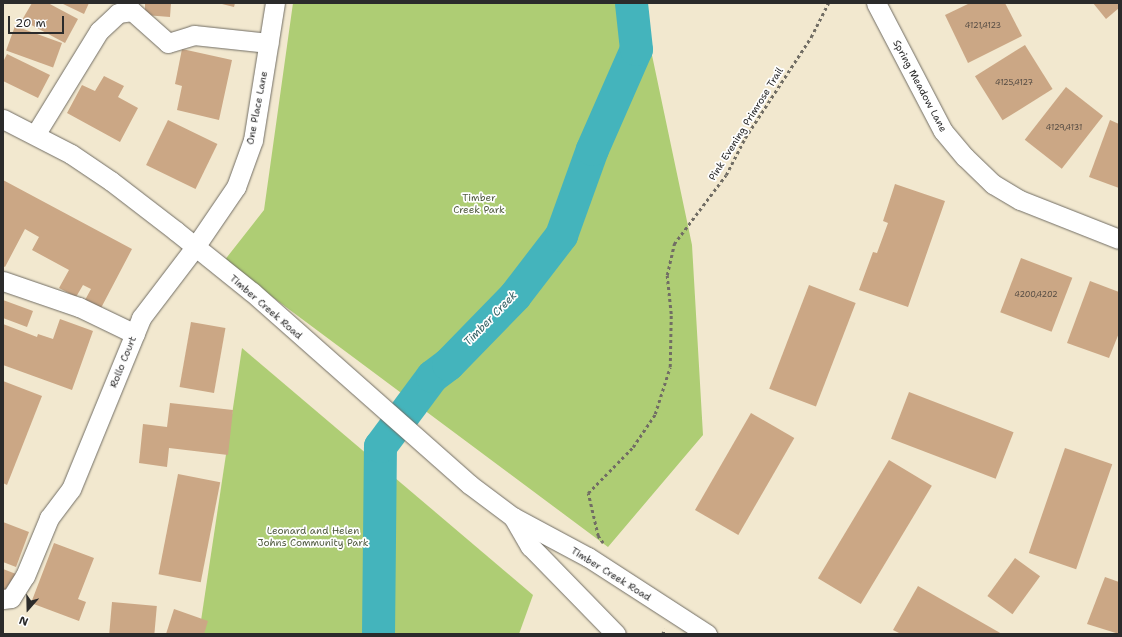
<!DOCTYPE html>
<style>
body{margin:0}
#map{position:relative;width:1122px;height:637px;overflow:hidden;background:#f2e8cf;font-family:"Shantell Sans",sans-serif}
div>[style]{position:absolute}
.green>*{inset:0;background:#aecd74}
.river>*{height:33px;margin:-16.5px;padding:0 16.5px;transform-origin:16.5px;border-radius:16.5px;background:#44b4bc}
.building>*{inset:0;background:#cba785;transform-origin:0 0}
.path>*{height:2.5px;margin-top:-1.25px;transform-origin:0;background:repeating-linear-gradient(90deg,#716d64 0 3px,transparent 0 6px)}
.roads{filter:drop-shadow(0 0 1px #716d64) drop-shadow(0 0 1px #716d64)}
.minor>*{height:19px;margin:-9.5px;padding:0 9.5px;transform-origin:9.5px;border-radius:9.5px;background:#fff}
span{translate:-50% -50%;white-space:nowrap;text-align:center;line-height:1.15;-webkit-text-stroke:3.5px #fff;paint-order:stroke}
.number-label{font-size:8px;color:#534a42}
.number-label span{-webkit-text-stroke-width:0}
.street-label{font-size:10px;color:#2b2b2b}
.park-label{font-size:10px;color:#525c41}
.water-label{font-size:11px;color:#356265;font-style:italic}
.frame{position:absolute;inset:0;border:4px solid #2b2b2b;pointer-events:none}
.north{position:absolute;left:8px;top:589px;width:40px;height:40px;-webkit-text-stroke:3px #fff;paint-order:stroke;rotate:200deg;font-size:11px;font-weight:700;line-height:16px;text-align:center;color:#2b2b2b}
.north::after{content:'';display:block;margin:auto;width:14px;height:18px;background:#2b2b2b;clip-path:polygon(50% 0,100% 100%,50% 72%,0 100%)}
.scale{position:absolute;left:8px;top:16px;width:56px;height:18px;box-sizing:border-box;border:2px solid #2b2b2b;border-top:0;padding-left:5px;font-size:12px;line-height:14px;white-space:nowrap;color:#2b2b2b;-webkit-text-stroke:3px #fff;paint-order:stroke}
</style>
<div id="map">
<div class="green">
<i style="clip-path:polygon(293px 3px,641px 3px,692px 245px,703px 435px,608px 547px,224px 261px,264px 210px)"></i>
<i style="clip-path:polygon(242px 348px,533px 595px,519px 634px,199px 634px)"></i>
</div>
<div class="river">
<i style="left:378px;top:634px;width:188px;rotate:-89.4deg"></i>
<i style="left:380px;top:446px;width:87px;rotate:-53.4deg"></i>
<i style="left:432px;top:376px;width:20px;rotate:-37deg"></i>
<i style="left:448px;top:364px;width:96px;rotate:-45.8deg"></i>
<i style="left:515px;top:295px;width:76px;rotate:-52.5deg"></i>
<i style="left:561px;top:235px;width:91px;rotate:-70.2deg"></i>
<i style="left:592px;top:149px;width:109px;rotate:-66.3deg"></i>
<i style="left:636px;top:49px;width:46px;rotate:-96.2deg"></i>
</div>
<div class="building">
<i style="clip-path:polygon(32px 3px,48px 3px,78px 19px,65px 43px,22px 20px)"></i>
<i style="clip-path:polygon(61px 3px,89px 3px,84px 14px)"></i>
<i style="clip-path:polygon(145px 3px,171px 3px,170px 17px,145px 15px)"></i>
<i style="clip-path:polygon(218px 3px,235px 3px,234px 7px)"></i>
<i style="clip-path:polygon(970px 3px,1005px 3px,1022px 36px,968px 63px,945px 15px)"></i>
<i style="clip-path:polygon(1093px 3px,1119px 3px,1119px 8px,1106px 19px)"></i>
<i style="left:15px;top:26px;width:50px;height:26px;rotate:20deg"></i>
<i style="left:1025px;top:45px;width:52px;height:59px;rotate:58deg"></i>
<i style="clip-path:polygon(182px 49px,232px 60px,219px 120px,177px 110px,182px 86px,175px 84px)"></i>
<i style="clip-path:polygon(7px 54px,50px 75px,38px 98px,3px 81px,3px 62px)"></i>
<i style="clip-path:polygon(104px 76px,124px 86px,118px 97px,138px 108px,120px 142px,67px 113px,82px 85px,95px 91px)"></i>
<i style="left:1066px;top:87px;width:47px;height:67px;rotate:38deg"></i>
<i style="left:168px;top:120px;width:55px;height:50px;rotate:26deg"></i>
<i style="clip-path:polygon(1110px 120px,1119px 124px,1119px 188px,1089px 177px)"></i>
<i style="clip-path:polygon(3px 180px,132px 249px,101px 308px,85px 300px,91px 289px,83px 285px,76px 297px,59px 288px,69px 270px,32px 250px,39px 237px,25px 229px,5px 267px,3px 266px)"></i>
<i style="clip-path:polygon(895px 184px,945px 201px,908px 307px,859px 290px,873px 252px,877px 253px,888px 223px,883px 221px)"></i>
<i style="left:1021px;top:258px;width:55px;height:58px;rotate:21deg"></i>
<i style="clip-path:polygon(1090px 281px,1119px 292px,1119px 333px,1109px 358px,1067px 343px)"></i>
<i style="left:809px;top:285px;width:50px;height:111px;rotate:21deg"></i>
<i style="clip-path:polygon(3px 300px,33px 311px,27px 327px,3px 318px)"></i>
<i style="clip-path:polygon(60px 319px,93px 331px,72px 390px,3px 365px,3px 324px,37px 337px,38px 334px,53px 339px)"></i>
<i style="left:191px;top:322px;width:35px;height:66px;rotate:10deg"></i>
<i style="clip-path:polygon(3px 381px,42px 396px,7px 485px,3px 483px)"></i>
<i style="left:909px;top:392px;width:112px;height:50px;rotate:21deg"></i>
<i style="clip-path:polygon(170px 403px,233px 410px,228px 455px,169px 448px,167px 467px,139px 463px,143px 424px,167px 427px)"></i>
<i style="left:751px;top:413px;width:50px;height:112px;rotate:30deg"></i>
<i style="left:1065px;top:448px;width:50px;height:111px;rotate:19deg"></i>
<i style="left:889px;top:460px;width:50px;height:138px;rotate:31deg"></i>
<i style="left:178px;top:474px;width:43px;height:102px;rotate:11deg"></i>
<i style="clip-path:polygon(3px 522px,29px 532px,16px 567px,3px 562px)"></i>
<i style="clip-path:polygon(54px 543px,94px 558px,78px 599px,86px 602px,79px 621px,31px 603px)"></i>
<i style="left:1015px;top:558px;width:31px;height:47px;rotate:36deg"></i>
<i style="clip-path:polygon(3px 569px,16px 574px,3px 593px)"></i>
<i style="clip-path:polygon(1105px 577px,1119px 582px,1119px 634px,1087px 624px)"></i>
<i style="clip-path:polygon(918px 586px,1002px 634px,901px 634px,893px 630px)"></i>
<i style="left:112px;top:602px;width:45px;height:32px;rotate:5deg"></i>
<i style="clip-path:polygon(174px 609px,208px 621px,204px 634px,166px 634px)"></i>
</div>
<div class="path">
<i style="left:603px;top:543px;width:9px;rotate:-126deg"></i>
<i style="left:598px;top:536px;width:44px;rotate:-103.1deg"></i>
<i style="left:588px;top:493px;width:64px;rotate:-45.6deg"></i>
<i style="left:633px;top:447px;width:40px;rotate:-56deg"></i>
<i style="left:655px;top:414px;width:49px;rotate:-72.3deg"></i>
<i style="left:670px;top:367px;width:53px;rotate:-88.9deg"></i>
<i style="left:671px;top:314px;width:39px;rotate:-96deg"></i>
<i style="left:667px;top:275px;width:32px;rotate:-77deg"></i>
<i style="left:674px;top:244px;width:86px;rotate:-53deg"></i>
<i style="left:726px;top:175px;width:42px;rotate:-62.8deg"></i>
<i style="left:745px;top:138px;width:121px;rotate:-56.8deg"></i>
<i style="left:811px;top:37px;width:38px;rotate:-63deg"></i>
<i style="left:662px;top:634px;width:6px;rotate:-51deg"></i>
</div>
<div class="roads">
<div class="minor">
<i style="left:876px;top:3px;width:144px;rotate:62.4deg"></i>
<i style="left:943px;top:131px;width:34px;rotate:50deg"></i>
<i style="left:965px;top:157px;width:39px;rotate:44deg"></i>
<i style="left:993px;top:184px;width:31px;rotate:31deg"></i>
<i style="left:1020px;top:200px;width:106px;rotate:21.5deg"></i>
<i style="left:3px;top:119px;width:76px;rotate:27.2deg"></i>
<i style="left:71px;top:154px;width:48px;rotate:34deg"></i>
<i style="left:111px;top:181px;width:82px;rotate:37.6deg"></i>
<i style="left:176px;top:231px;width:97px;rotate:38.8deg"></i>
<i style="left:252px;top:292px;width:290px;rotate:41.5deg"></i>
<i style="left:469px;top:484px;width:55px;rotate:36.9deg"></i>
<i style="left:513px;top:517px;width:85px;rotate:28.1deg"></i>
<i style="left:588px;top:557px;width:142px;rotate:32.9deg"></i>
<i style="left:35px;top:135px;width:122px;rotate:-58.4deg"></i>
<i style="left:99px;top:31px;width:26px;rotate:-43deg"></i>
<i style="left:118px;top:13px;width:14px;rotate:-8deg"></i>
<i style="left:132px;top:11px;width:48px;rotate:41.6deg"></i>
<i style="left:168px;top:43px;width:27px;rotate:-17deg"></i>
<i style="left:194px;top:35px;width:75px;rotate:6.1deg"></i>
<i style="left:3px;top:281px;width:80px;rotate:18.9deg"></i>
<i style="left:79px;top:307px;width:62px;rotate:25.7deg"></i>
<i style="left:513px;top:517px;width:34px;rotate:60deg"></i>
<i style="left:530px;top:546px;width:123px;rotate:45.7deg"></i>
<i style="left:3px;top:599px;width:8px;rotate:-7deg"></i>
<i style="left:11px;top:598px;width:26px;rotate:-58deg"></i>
<i style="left:25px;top:576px;width:63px;rotate:-67.5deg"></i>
<i style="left:49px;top:518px;width:36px;rotate:-53deg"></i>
<i style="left:71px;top:489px;width:185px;rotate:-67.7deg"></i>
<i style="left:141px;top:318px;width:89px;rotate:-52.7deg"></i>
<i style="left:195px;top:247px;width:73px;rotate:-55.7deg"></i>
<i style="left:236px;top:187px;width:50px;rotate:-70.1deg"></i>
<i style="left:253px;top:140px;width:139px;rotate:-80.9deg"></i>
</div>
</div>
<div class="number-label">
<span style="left:983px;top:26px">4121,4123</span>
<span style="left:1014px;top:83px">4125,4127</span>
<span style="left:1064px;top:128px">4129,4131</span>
<span style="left:1036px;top:295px">4200,4202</span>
</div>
<div class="street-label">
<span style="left:920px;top:86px;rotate:62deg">Spring Meadow Lane</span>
<span style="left:257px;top:108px;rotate:-79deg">One Place Lane</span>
<span style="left:746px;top:124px;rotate:-58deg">Pink Evening Primrose Trail</span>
<span style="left:266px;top:307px;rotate:41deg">Timber Creek Road</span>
<span style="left:123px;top:362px;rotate:-68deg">Rollo Court</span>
<span style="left:611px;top:574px;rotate:32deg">Timber Creek Road</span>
</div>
<div class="park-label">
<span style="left:479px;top:203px">Timber<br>Creek Park</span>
<span style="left:313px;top:536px">Leonard and Helen<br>Johns Community Park</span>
</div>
<div class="water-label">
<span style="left:491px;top:319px;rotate:-46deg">Timber Creek</span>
</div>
<div class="frame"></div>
<div class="north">N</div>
<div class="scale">20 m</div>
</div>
